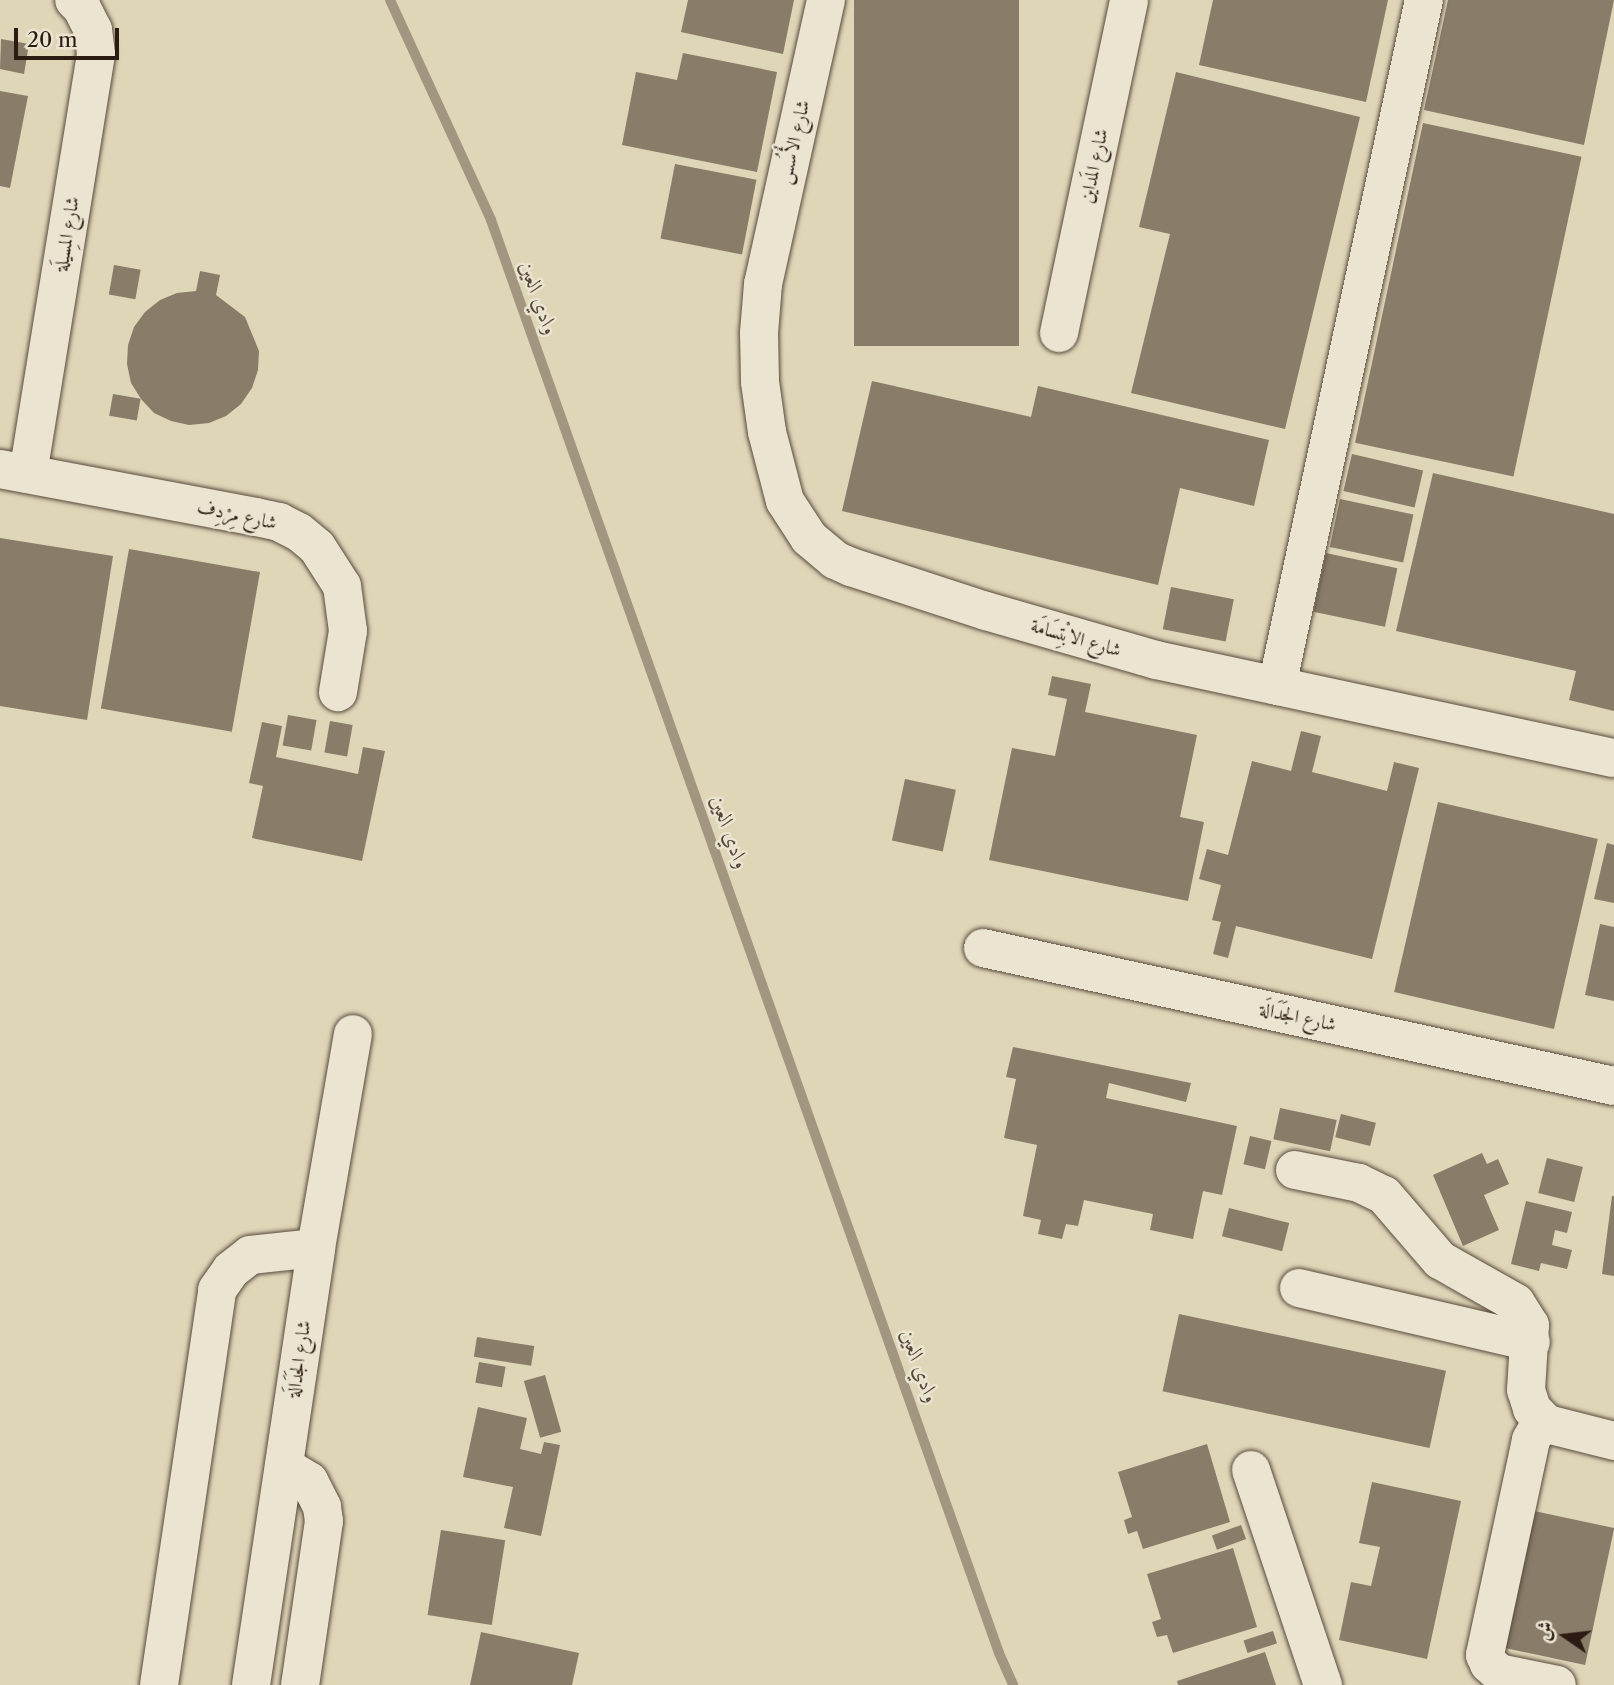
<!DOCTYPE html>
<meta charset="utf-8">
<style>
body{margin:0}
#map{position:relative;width:1614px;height:1685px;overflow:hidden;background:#dfd6b8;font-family:"Libre Caslon Text",Amiri,serif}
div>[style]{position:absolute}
.stream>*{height:10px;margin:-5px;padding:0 5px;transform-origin:5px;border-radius:5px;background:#a29680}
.building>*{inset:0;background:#897c68;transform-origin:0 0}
.roads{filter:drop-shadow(0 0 2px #594a3c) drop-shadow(0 0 2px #594a3c)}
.minor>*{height:38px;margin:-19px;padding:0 19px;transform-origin:19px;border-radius:19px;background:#eae4d1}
span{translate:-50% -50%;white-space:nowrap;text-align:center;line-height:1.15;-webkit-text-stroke:5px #eae4d1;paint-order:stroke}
.street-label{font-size:19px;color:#2c1b12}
.water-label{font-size:21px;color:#554638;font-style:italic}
.north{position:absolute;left:1530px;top:1601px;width:70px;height:70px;-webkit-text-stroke:5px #eae4d1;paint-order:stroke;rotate:284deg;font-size:19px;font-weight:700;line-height:28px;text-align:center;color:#2c1b12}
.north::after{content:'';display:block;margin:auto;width:24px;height:32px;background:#2c1b12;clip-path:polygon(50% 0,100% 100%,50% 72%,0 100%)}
.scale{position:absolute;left:14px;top:28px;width:105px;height:32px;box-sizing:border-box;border:4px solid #2c1b12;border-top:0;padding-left:9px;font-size:21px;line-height:24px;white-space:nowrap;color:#2c1b12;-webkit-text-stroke:5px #eae4d1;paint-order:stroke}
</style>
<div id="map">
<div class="stream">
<i style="left:390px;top:0;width:242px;rotate:65.3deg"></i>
<i style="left:491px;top:220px;width:1520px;rotate:70.48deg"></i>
<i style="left:999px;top:1653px;width:35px;rotate:66deg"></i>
</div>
<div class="building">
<i style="clip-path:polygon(688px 0,794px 0,783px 54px,681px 32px)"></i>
<i style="left:854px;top:0;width:165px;height:346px"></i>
<i style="clip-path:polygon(1213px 0,1388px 0,1366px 102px,1199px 65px)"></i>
<i style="clip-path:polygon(1448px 0,1614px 0,1584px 145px,1424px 110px)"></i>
<i style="clip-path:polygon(1px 39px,29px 44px,24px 74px,0 69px)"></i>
<i style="clip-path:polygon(683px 53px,777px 72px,757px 172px,622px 145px,636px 72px,677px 80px)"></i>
<i style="clip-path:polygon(1176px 72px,1360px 117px,1285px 429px,1131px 393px,1170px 234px,1139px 227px)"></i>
<i style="clip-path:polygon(0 91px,28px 96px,10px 188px,0 186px)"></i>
<i style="left:1423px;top:123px;width:162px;height:327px;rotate:12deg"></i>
<i style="left:675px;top:164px;width:83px;height:76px;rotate:11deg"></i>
<i style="left:114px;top:265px;width:27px;height:30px;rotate:10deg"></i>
<i style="clip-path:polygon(200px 271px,220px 275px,216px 295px,245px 317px,259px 351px,258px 370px,252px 388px,241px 404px,226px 416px,209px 423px,189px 425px,171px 421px,154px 413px,141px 399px,131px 383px,127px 364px,128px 345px,134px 327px,145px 312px,160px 300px,177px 293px,196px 291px)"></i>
<i style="clip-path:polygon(872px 381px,1031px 417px,1038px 386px,1269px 440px,1254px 506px,1180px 488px,1158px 585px,842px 511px)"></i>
<i style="left:113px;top:394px;width:28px;height:22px;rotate:10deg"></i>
<i style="left:1352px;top:454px;width:73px;height:38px;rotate:13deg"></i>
<i style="clip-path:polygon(1433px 473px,1614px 514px,1614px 711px,1569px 700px,1576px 671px,1396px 631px)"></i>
<i style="left:1340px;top:499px;width:75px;height:49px;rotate:12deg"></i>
<i style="clip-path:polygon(0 538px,113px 556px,87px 720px,0 706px)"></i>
<i style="left:129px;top:549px;width:133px;height:162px;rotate:10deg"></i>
<i style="left:1326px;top:553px;width:73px;height:60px;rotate:12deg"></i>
<i style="left:1171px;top:587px;width:64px;height:43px;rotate:11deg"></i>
<i style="clip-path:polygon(1052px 676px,1091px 684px,1085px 712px,1197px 735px,1180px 817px,1204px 822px,1188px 901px,989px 860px,1012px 748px,1055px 756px,1067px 699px,1048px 695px)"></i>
<i style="left:288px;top:715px;width:29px;height:31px;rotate:10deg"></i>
<i style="left:330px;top:721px;width:23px;height:32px;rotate:10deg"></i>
<i style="clip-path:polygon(262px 722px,282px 726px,276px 757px,358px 774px,363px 747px,385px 751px,362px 861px,252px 838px,263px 786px,249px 783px)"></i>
<i style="clip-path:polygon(1301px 731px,1321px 736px,1312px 772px,1387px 791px,1394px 762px,1419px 768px,1372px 959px,1236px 926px,1228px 958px,1213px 954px,1221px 922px,1212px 920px,1221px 885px,1199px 879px,1207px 849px,1228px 855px,1252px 761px,1291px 771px)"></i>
<i style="left:905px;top:779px;width:52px;height:63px;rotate:12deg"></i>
<i style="left:1438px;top:802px;width:164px;height:195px;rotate:13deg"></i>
<i style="clip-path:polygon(1607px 843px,1614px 845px,1614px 903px,1594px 899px)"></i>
<i style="clip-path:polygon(1600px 924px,1614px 927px,1614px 1001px,1585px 995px)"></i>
<i style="clip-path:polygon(1013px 1047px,1191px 1083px,1186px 1102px,1109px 1083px,1106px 1098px,1237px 1126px,1222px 1195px,1203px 1191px,1193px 1239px,1150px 1230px,1153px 1214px,1084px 1200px,1078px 1226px,1066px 1224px,1062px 1239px,1038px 1234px,1041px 1220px,1023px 1216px,1037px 1145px,1004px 1138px,1016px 1079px,1006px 1077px)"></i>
<i style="left:1280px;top:1108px;width:58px;height:32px;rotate:12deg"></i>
<i style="left:1341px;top:1114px;width:36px;height:24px;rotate:14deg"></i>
<i style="left:1250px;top:1136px;width:22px;height:29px;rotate:13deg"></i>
<i style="clip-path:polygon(1482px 1153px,1487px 1164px,1498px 1159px,1509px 1184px,1484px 1195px,1499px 1230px,1463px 1246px,1433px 1175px)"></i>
<i style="left:1547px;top:1158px;width:37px;height:36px;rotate:14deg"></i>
<i style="clip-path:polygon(1612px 1196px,1614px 1196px,1614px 1276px,1602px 1274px)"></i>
<i style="clip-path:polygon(1526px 1201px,1572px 1212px,1567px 1233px,1555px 1230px,1552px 1245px,1572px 1250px,1567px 1269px,1541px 1263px,1539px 1271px,1511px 1264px)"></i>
<i style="left:1229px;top:1208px;width:62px;height:29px;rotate:14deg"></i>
<i style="left:1179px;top:1314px;width:273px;height:79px;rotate:12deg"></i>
<i style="left:477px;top:1337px;width:58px;height:20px;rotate:9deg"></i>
<i style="left:479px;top:1362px;width:27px;height:21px;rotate:10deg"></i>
<i style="left:545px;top:1375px;width:59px;height:22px;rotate:74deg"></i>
<i style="clip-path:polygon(478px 1407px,527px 1418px,520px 1449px,541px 1454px,544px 1442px,560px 1445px,541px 1536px,504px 1528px,513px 1487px,463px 1477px)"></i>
<i style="clip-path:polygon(1207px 1444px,1230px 1522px,1143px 1549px,1137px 1531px,1128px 1534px,1124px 1520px,1132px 1517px,1118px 1472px)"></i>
<i style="clip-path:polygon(1372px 1482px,1461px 1501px,1427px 1659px,1339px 1640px,1351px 1582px,1371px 1586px,1380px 1547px,1359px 1543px)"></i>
<i style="left:1534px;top:1511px;width:82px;height:140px;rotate:12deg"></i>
<i style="left:1241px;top:1525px;width:15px;height:31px;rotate:70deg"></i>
<i style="left:441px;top:1530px;width:65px;height:86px;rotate:9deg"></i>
<i style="clip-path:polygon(1233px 1548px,1257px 1627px,1173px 1653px,1167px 1635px,1157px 1637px,1152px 1622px,1161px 1619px,1147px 1574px)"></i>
<i style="left:1273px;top:1631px;width:13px;height:31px;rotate:72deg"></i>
<i style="clip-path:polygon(481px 1632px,579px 1653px,572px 1685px,470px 1685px)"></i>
<i style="clip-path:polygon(1265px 1652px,1276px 1685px,1178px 1685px,1177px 1681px)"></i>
</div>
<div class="roads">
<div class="minor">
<i style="left:826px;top:0;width:291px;rotate:102.5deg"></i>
<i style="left:763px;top:284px;width:49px;rotate:94.7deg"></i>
<i style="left:759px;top:333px;width:49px;rotate:88.8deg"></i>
<i style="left:760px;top:382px;width:50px;rotate:82deg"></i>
<i style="left:767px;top:432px;width:71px;rotate:75.4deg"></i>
<i style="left:785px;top:501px;width:44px;rotate:57deg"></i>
<i style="left:809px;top:538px;width:34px;rotate:40deg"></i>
<i style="left:835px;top:560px;width:17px;rotate:24deg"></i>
<i style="left:851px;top:567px;width:142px;rotate:18.1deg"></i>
<i style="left:986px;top:611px;width:177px;rotate:16.1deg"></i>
<i style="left:1156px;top:660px;width:468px;rotate:12.1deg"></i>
<i style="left:1059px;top:333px;width:340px;rotate:-78.1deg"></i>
<i style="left:0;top:469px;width:260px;rotate:10.6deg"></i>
<i style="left:256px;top:517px;width:24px;rotate:12deg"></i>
<i style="left:279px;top:522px;width:22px;rotate:27deg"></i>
<i style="left:299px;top:532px;width:23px;rotate:40deg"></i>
<i style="left:317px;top:547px;width:46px;rotate:57.3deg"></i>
<i style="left:342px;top:586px;width:45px;rotate:82.4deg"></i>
<i style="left:348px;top:631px;width:62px;rotate:99.3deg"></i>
<i style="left:28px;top:474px;width:425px;rotate:-80.8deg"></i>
<i style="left:96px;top:54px;width:24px;rotate:-97deg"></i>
<i style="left:93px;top:30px;width:25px;rotate:-117deg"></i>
<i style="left:82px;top:8px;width:11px;rotate:-135deg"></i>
<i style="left:1277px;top:686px;width:702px;rotate:-77.91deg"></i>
<i style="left:983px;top:948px;width:646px;rotate:12.34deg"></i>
<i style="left:1295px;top:1170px;width:65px;rotate:11.5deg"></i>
<i style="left:1359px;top:1183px;width:28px;rotate:26deg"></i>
<i style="left:1384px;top:1195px;width:86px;rotate:49.3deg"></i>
<i style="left:1440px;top:1260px;width:87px;rotate:29.5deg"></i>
<i style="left:1516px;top:1303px;width:26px;rotate:58deg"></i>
<i style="left:1530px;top:1325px;width:65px;rotate:93.5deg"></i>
<i style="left:1526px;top:1390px;width:20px;rotate:72deg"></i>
<i style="left:1532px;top:1409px;width:21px;rotate:45deg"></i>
<i style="left:1547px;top:1424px;width:69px;rotate:14.2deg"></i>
<i style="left:1299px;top:1288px;width:238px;rotate:13.1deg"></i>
<i style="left:1542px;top:1420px;width:23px;rotate:119deg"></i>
<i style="left:1531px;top:1440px;width:220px;rotate:102.1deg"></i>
<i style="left:1485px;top:1655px;width:10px;rotate:66deg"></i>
<i style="left:1489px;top:1664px;width:13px;rotate:42deg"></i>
<i style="left:1499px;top:1673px;width:59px;rotate:11.7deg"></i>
<i style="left:284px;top:1466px;width:29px;rotate:31deg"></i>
<i style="left:309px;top:1481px;width:29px;rotate:63deg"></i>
<i style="left:322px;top:1507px;width:14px;rotate:82deg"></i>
<i style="left:324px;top:1521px;width:166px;rotate:98.3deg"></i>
<i style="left:1251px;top:1470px;width:227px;rotate:71.5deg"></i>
<i style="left:159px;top:1685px;width:399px;rotate:-81.6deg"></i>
<i style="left:217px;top:1290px;width:24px;rotate:-55deg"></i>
<i style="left:231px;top:1270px;width:24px;rotate:-38deg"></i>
<i style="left:250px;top:1255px;width:66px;rotate:-6.1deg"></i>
<i style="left:251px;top:1685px;width:442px;rotate:-81.5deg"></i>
<i style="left:316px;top:1248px;width:217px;rotate:-80.2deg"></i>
</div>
</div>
<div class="street-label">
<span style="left:794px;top:142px;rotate:-77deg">شارع الأُسُس</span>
<span style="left:1094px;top:166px;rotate:-78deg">شارع المَداين</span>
<span style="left:67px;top:234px;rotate:-81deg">شارع المِسيلَة</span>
<span style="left:237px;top:515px;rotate:12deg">شارع مِرْدِف</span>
<span style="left:1076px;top:638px;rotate:16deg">شارع الابْتِسَامَة</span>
<span style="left:1298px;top:1017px;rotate:12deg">شارع الجَدَالَة</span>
<span style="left:299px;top:1359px;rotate:-82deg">شارع الجَدَالَة</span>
</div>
<div class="water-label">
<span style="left:539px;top:298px;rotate:70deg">وادي العين</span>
<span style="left:730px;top:832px;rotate:70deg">وادي العين</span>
<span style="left:920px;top:1366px;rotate:70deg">وادي العين</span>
</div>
<div class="north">ش</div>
<div class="scale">20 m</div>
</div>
